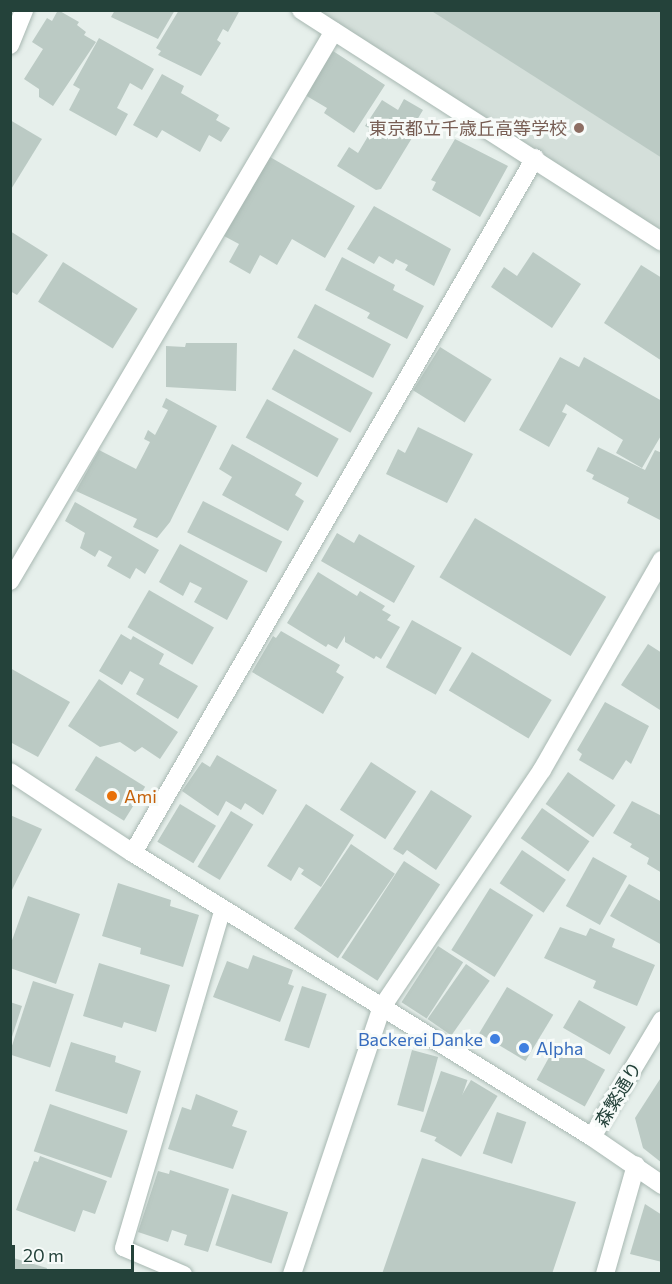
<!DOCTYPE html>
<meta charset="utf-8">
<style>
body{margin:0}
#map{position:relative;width:672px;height:1284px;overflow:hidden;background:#e6efeb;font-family:Commissioner,"Noto Sans JP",sans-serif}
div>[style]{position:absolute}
.built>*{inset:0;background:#d4dfda}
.building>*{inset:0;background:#bbcac4;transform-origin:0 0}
.roads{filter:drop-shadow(0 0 2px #a8b8b2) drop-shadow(0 0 2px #a8b8b2)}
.service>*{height:16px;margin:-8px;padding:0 8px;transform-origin:8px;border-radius:8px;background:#fff}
.minor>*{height:18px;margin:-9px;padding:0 9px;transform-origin:9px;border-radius:9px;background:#fff}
.dots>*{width:16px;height:16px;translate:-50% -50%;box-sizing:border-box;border:3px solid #f7fbf9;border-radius:50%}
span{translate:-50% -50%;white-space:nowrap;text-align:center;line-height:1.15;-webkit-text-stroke:6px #f7fbf9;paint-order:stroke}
.education-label{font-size:18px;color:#785e54}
.right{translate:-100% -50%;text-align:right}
.food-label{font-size:18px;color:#c56008}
.left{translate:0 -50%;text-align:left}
.shop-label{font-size:18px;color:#366cbe}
.street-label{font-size:18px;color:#24423a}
.frame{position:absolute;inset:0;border:12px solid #24423a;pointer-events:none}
.scale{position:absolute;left:12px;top:1245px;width:122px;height:27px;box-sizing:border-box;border:3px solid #24423a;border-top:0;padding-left:8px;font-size:18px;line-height:21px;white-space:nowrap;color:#24423a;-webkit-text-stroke:4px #f7fbf9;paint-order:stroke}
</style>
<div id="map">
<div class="built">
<i style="clip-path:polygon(314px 11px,661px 11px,661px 234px)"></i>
</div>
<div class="building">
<i style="clip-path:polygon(58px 10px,79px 22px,77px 25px,86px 32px,84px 35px,96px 42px,53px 106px,39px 97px,39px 89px,24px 79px,43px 49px,32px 42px,47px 18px,52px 21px)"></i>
<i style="clip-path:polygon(115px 10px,175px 10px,158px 39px,111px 17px)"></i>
<i style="clip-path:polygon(179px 10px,240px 10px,228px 32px,223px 29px,217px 40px,221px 43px,201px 76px,158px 55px,161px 51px,156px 48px)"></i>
<i style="clip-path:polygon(430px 10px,662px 10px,662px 158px)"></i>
<i style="clip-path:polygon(99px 38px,154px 69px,142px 90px,130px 83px,117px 108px,128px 114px,116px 136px,69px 110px,80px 89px,73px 85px)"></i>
<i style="clip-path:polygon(333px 51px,385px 85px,354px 133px,324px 113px,327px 108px,305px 95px)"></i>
<i style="clip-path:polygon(162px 74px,184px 86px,181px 93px,219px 115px,216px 120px,230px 128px,221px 142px,209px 135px,200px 152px,162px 130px,157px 138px,133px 125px)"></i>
<i style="clip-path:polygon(404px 99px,423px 110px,411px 130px,415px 133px,381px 189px,376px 190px,337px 166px,349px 147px,358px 153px,367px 138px,369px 128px,365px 126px,382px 100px,398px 110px)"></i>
<i style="clip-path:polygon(10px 120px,42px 139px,10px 191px)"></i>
<i style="clip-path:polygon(455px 139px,508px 166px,480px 217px,432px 190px,436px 182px,431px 180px)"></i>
<i style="clip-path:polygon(270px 157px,355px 206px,325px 258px,292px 239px,277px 265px,260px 255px,250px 274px,229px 262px,239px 244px,224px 236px)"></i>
<i style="clip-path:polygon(374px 206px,451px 249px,434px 286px,405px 270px,408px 265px,396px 259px,393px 264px,379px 256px,374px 264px,347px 249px)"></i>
<i style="clip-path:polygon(10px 231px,48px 255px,17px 295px,10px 291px)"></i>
<i style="clip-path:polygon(533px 252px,581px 284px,552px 328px,491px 287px,504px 267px,517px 276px)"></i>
<i style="clip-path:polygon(342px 257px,395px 285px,393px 290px,424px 306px,407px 339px,367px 318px,370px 313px,325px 290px)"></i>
<i style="left:63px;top:262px;width:88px;height:47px;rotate:32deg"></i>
<i style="clip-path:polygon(641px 265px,662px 278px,662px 361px,604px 323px)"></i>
<i style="left:315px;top:304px;width:86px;height:38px;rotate:28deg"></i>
<i style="clip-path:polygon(186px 343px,237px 343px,236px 391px,166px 387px,166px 346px,185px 347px)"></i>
<i style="left:440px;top:347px;width:61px;height:51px;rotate:32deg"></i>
<i style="left:294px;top:349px;width:90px;height:46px;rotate:29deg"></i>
<i style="clip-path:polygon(560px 357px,579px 367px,584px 357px,662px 401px,662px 434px,642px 468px,616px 453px,623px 440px,566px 404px,562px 412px,567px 414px,549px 447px,519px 430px)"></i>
<i style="clip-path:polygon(166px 398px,217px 426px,170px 522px,157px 538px,133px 527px,137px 519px,76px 491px,99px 450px,136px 469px,150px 442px,144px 439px,148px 430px,155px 435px,168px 410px,162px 407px)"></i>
<i style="left:267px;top:399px;width:82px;height:44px;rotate:29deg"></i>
<i style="clip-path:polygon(418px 427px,473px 454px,447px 503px,386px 474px,398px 449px,405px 453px)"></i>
<i style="clip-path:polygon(232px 444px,302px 483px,295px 495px,304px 501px,288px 531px,222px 495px,232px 477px,219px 469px)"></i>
<i style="clip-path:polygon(598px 447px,645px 470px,655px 450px,662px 453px,660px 520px,627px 503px,629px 498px,592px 479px,594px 475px,586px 471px)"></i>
<i style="left:203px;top:501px;width:89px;height:35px;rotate:27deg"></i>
<i style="clip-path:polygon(75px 502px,159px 550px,145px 574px,136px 568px,130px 579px,107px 566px,112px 557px,99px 550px,95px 557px,80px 548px,85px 533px,65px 521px)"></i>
<i style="left:475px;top:518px;width:153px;height:69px;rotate:31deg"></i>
<i style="clip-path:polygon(337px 533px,354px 543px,359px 534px,415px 566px,394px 603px,321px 561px)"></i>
<i style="clip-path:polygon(180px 544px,248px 581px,227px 620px,194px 602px,202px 588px,190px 582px,183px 596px,159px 582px)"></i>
<i style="clip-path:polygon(318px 572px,357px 596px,360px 591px,385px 606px,382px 610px,391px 615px,387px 620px,400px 627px,381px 659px,376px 656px,374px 659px,345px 642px,345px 636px,337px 649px,328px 644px,326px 647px,287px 623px)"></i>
<i style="left:149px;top:590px;width:75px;height:43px;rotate:30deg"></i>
<i style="left:412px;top:620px;width:57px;height:54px;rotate:29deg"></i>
<i style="clip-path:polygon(281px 631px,340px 665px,336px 672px,344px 677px,323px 714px,252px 672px,273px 636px,276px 638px)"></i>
<i style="clip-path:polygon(121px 634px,131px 640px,133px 636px,164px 654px,159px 664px,198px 686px,178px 719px,136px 694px,144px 679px,130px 671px,122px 685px,99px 671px)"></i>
<i style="clip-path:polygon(648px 644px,662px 653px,660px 710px,621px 685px)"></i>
<i style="left:472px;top:652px;width:93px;height:45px;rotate:31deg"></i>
<i style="clip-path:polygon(10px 668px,70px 702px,38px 757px,10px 742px)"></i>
<i style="clip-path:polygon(99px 679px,178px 732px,160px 759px,142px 747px,135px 752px,120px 742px,100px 747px,68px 726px)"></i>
<i style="clip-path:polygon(605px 702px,649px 726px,631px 764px,626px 760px,613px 780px,579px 760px,582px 754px,577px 750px)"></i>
<i style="clip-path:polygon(217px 755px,277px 790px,263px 815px,245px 803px,241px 810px,226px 801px,218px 816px,182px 791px,202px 762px,210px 767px)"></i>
<i style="left:96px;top:756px;width:58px;height:40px;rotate:32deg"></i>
<i style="left:371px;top:762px;width:54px;height:57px;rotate:33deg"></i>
<i style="left:568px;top:772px;width:58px;height:39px;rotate:35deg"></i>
<i style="clip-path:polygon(431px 790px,472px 816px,436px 870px,407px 850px,403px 855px,393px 849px)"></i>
<i style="clip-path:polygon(632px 801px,662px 816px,662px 873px,647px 864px,649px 858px,630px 847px,632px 844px,613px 833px)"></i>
<i style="left:180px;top:804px;width:42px;height:44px;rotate:31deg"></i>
<i style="clip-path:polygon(306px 804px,354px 835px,321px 887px,301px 874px,304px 870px,299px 867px,291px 881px,267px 866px)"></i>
<i style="left:542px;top:808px;width:58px;height:37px;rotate:35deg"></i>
<i style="left:231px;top:811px;width:26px;height:65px;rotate:31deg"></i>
<i style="clip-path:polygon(10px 815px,42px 829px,10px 894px)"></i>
<i style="left:351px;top:844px;width:53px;height:102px;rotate:34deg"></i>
<i style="left:522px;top:850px;width:53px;height:40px;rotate:34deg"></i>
<i style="left:593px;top:857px;width:39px;height:56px;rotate:29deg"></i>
<i style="left:404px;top:861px;width:43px;height:115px;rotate:33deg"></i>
<i style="clip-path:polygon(118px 883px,171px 900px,170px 906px,199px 915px,183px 967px,140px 954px,141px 948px,102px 936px)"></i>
<i style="clip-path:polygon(629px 884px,662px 902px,662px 945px,610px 916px)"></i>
<i style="left:490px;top:888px;width:51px;height:73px;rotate:32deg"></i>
<i style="clip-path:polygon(28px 896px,80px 914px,56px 984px,10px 968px,11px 943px)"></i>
<i style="clip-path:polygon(560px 927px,586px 936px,590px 928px,615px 939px,612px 947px,655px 965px,637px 1006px,593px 988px,596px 981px,544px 958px)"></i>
<i style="left:438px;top:946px;width:30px;height:67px;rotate:33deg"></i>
<i style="clip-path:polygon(253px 955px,293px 970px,288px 984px,294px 986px,280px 1022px,213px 997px,227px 961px,248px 969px)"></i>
<i style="clip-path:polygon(99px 963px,170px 985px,156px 1032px,124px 1022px,122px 1028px,83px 1016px)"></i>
<i style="left:466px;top:964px;width:29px;height:67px;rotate:35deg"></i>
<i style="left:33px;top:981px;width:43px;height:77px;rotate:18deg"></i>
<i style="left:302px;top:986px;width:26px;height:57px;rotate:18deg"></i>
<i style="left:507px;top:987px;width:54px;height:54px;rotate:31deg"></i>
<i style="left:579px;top:1000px;width:54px;height:32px;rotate:30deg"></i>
<i style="clip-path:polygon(10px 1002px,22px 1006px,11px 1040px,10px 1040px)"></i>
<i style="clip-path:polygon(71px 1042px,116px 1056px,115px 1062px,141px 1071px,127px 1114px,55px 1091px)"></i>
<i style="left:557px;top:1043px;width:55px;height:42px;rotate:29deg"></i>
<i style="left:412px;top:1050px;width:27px;height:57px;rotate:15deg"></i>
<i style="left:441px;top:1071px;width:28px;height:64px;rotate:19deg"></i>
<i style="clip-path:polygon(662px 1076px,662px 1163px,643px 1148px,635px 1118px)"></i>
<i style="left:471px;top:1080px;width:31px;height:71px;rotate:31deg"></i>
<i style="clip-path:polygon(196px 1094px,238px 1111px,232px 1126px,247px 1131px,233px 1169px,168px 1149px,182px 1107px,191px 1110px)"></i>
<i style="left:50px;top:1104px;width:82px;height:50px;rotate:19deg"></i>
<i style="left:497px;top:1112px;width:31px;height:44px;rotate:19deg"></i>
<i style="clip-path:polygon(40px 1156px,107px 1181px,95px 1214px,83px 1210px,75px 1232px,16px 1210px,34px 1161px,38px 1162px)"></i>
<i style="clip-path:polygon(422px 1158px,576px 1202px,552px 1274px,382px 1274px)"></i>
<i style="clip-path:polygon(170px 1170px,229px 1189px,208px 1252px,184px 1245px,187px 1235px,172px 1230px,168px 1242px,138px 1232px,158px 1171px,169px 1174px)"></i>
<i style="left:232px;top:1194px;width:59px;height:54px;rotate:18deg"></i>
<i style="clip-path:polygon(645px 1204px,662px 1215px,662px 1262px,630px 1254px)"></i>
<i style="clip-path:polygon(10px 1257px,47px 1268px,45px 1274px,10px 1274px)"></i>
</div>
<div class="roads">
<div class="service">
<i style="left:184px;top:1274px;width:66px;rotate:-156.9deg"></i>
<i style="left:123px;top:1248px;width:354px;rotate:-73.6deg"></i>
</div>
<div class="minor">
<i style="left:301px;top:10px;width:429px;rotate:32.7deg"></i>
<i style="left:10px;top:45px;width:38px;rotate:-68deg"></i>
<i style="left:10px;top:581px;width:638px;rotate:-59.5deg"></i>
<i style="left:10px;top:772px;width:147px;rotate:33.4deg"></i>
<i style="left:133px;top:853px;width:540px;rotate:31.75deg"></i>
<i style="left:592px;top:1137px;width:85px;rotate:34.4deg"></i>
<i style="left:133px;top:853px;width:803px;rotate:-59.95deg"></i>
<i style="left:592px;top:1137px;width:136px;rotate:-59.1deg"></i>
<i style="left:292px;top:1274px;width:282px;rotate:-71.4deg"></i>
<i style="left:382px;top:1007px;width:286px;rotate:-56deg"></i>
<i style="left:542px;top:770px;width:242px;rotate:-60.3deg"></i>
<i style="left:605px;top:1274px;width:113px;rotate:-74.1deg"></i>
</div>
</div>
<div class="dots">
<i style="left:579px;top:128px;background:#8d6e63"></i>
<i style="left:112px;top:796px;background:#e8710a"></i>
<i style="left:495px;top:1039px;background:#3f7fe0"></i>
<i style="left:524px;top:1048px;background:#3f7fe0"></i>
</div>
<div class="education-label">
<span class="right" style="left:567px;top:128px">東京都立千歳丘高等学校</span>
</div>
<div class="food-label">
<span class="left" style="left:124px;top:796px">Ami</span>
</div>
<div class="shop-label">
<span class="right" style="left:483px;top:1039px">Backerei Danke</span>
<span class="left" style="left:536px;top:1048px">Alpha</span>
</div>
<div class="street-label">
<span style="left:618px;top:1094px;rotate:-59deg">森繁通り</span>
</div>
<div class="frame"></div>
<div class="scale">20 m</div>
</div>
